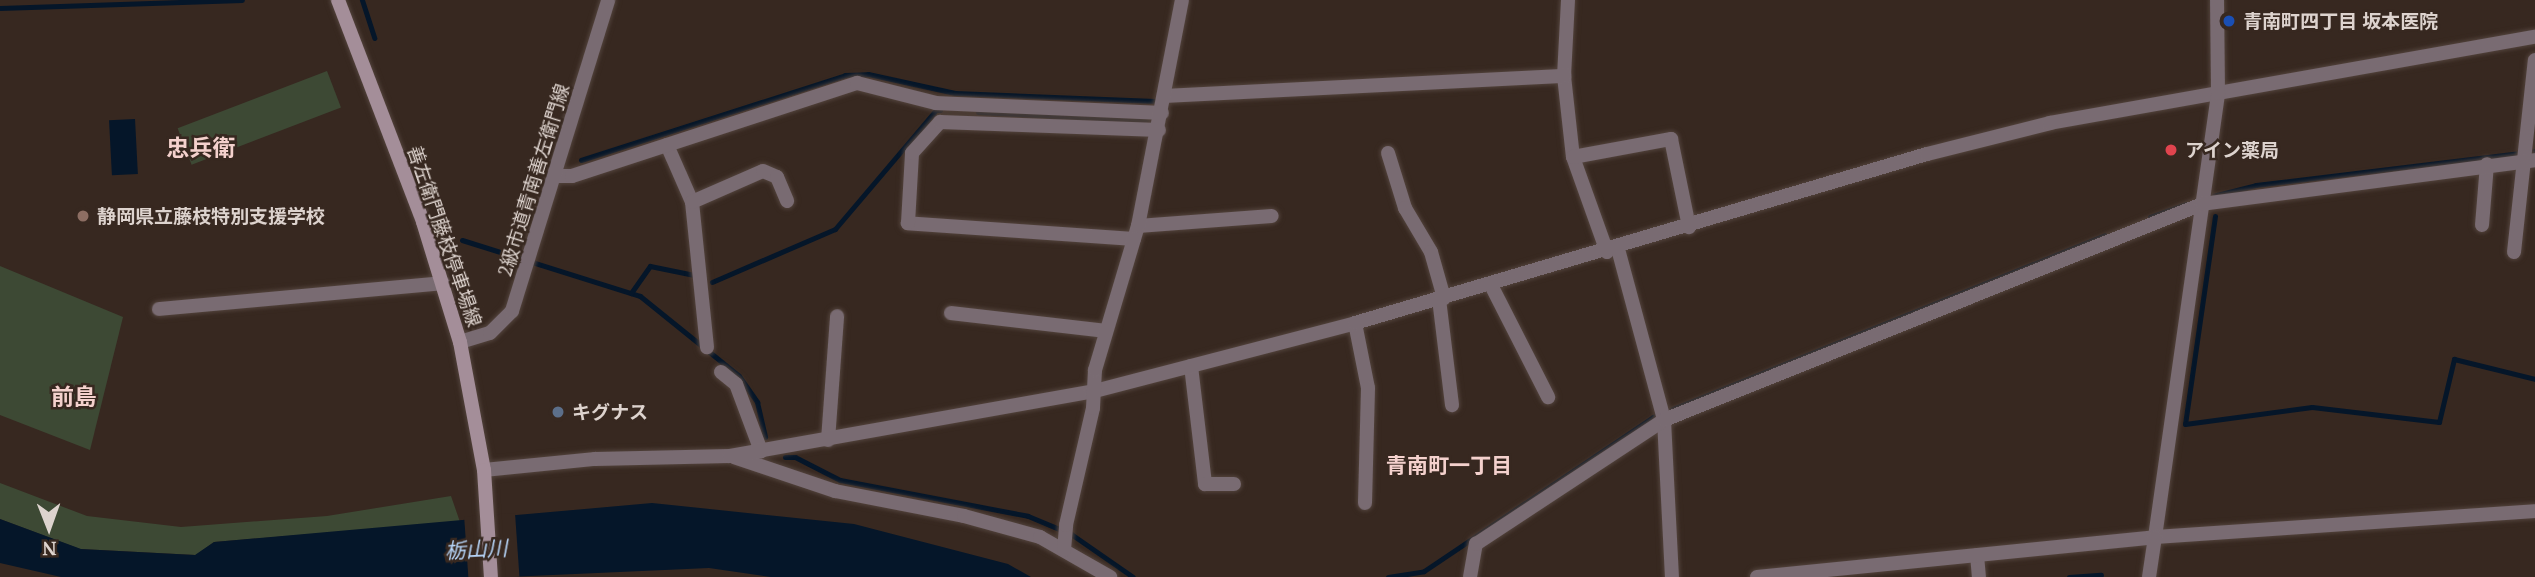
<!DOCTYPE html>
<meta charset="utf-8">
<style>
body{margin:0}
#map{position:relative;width:2535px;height:577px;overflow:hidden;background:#372820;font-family:"PT Serif","Noto Sans JP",serif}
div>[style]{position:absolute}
.green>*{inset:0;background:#3d4934;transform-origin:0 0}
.water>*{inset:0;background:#051629;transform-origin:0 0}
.pier>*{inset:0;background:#372820;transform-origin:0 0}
.stream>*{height:5px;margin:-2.5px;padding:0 2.5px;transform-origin:2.5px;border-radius:2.5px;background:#051629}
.roads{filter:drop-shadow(0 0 2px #52433c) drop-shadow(0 0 2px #52433c)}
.minor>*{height:14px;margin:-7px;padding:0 7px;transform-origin:7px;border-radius:7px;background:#796b72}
.tertiary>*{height:14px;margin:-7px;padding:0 7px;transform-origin:7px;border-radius:7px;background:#796b72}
.secondary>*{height:14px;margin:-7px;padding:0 7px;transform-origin:7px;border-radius:7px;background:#a48e99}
.dots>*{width:19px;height:19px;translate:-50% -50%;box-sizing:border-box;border:4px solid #372820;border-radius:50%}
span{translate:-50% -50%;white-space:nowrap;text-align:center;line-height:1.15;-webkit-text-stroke:5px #372820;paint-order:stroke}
.poi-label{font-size:19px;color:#ddd3ce;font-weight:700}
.left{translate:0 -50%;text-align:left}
.street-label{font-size:19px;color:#ddd3ce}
.neighbourhood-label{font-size:21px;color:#f4d1cd;font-weight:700}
.water-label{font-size:21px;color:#b8d7fb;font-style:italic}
.quarter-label{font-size:23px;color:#f4d1cd;font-weight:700}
.north{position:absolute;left:14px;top:493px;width:70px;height:70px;-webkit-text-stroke:5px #372820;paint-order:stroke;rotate:179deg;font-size:19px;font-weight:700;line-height:28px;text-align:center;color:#ddd3ce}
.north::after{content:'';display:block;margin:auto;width:24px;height:32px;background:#ddd3ce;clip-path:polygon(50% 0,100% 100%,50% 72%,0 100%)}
</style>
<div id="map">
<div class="green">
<i style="left:327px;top:71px;width:39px;height:160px;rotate:69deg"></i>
<i style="clip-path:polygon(0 266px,123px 317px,90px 450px,0 415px)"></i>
<i style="clip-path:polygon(0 483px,87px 516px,181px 527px,327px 516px,451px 496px,460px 522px,214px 542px,196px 555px,80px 549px,0 519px)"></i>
</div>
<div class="water">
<i style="left:135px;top:119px;width:55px;height:26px;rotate:87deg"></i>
<i style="clip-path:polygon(652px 503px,854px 524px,1008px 564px,1031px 577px,771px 577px,709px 568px,506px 577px,61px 577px,0 563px,0 519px,81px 549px,195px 555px,214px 542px)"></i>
</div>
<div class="pier">
<i style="left:515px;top:513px;width:64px;height:51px;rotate:86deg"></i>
</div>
<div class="stream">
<i style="left:362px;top:0;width:40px;rotate:72deg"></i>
<i style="left:0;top:8px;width:242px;rotate:-1.9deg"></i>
<i style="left:978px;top:112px;width:175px;rotate:2.9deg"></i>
<i style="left:581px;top:160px;width:277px;rotate:-17.8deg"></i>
<i style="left:845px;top:75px;width:23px;rotate:-2deg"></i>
<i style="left:868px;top:74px;width:89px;rotate:12.3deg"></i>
<i style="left:955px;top:93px;width:200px;rotate:2.3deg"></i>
<i style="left:2213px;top:196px;width:44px;rotate:-14.3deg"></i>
<i style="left:2256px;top:185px;width:281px;rotate:-6.9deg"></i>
<i style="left:2215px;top:216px;width:210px;rotate:98.2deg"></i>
<i style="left:2185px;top:424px;width:128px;rotate:-7.6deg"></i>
<i style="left:2312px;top:407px;width:128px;rotate:6.7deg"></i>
<i style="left:2439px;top:422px;width:65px;rotate:-76.6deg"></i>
<i style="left:2454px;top:359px;width:83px;rotate:13.9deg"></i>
<i style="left:2150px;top:217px;width:38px;rotate:-20deg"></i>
<i style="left:462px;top:240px;width:187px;rotate:17.5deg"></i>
<i style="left:640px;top:296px;width:127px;rotate:38.9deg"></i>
<i style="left:739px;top:376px;width:32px;rotate:55deg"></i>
<i style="left:757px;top:402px;width:36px;rotate:77deg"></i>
<i style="left:712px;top:282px;width:134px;rotate:-23.3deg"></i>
<i style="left:835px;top:229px;width:156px;rotate:-49.7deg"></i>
<i style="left:936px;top:110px;width:4px"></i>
<i style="left:631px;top:293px;width:33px;rotate:-55deg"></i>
<i style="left:650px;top:266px;width:45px;rotate:11.6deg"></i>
<i style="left:785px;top:457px;width:10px"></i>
<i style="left:795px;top:457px;width:51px;rotate:27.1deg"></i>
<i style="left:840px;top:480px;width:191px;rotate:10.8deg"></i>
<i style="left:1028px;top:516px;width:47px;rotate:22.7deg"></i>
<i style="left:1071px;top:534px;width:75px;rotate:34.7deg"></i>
<i style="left:1388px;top:577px;width:36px;rotate:-9deg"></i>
<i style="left:1424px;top:571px;width:276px;rotate:-33.9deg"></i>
<i style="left:1653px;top:417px;width:487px;rotate:-21.9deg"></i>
<i style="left:2069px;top:577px;width:32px;rotate:-4deg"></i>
</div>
<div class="roads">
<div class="minor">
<i style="left:1568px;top:0;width:76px;rotate:93deg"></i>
<i style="left:1564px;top:76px;width:81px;rotate:83.7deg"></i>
<i style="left:1573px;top:157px;width:101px;rotate:70.3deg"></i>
<i style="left:1166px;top:96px;width:399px;rotate:-2.9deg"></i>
<i style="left:667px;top:145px;width:62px;rotate:66.3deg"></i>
<i style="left:692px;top:202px;width:146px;rotate:84.1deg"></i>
<i style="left:1388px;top:153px;width:58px;rotate:72.8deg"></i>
<i style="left:1405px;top:208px;width:51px;rotate:59.4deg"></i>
<i style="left:1431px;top:252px;width:48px;rotate:74.2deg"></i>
<i style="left:1573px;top:157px;width:100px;rotate:-10.4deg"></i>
<i style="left:1671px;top:139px;width:90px;rotate:78.4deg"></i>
<i style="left:555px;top:176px;width:17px"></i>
<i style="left:572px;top:176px;width:300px;rotate:-18.1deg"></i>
<i style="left:857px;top:83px;width:81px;rotate:14.2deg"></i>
<i style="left:936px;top:103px;width:226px;rotate:2.5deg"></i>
<i style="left:692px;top:202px;width:77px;rotate:-23.6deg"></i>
<i style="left:763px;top:171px;width:15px;rotate:23deg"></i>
<i style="left:777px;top:177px;width:26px;rotate:67deg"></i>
<i style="left:2482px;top:225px;width:61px;rotate:-85.3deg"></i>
<i style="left:1138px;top:226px;width:134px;rotate:-4.3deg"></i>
<i style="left:1134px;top:239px;width:227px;rotate:-176deg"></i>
<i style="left:908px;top:223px;width:70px;rotate:-86.7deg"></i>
<i style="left:912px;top:153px;width:42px;rotate:-47.9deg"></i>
<i style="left:940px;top:122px;width:219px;rotate:2.1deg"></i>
<i style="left:1618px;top:249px;width:177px;rotate:74.9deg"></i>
<i style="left:1664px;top:420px;width:157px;rotate:87.1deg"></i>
<i style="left:2514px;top:252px;width:193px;rotate:-83.8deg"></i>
<i style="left:1491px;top:285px;width:126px;rotate:63deg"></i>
<i style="left:1439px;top:299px;width:107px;rotate:83deg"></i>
<i style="left:159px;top:309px;width:285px;rotate:-5.2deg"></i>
<i style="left:951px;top:313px;width:156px;rotate:6.6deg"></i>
<i style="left:1355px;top:323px;width:66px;rotate:78.7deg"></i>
<i style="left:1368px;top:388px;width:115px;rotate:91.5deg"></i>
<i style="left:1191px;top:366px;width:119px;rotate:83.2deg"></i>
<i style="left:1205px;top:484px;width:29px"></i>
<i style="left:721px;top:372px;width:19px;rotate:39deg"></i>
<i style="left:736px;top:384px;width:72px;rotate:69.5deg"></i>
<i style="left:828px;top:440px;width:124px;rotate:-85.8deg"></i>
<i style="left:734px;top:457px;width:107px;rotate:18.6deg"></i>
<i style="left:835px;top:491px;width:131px;rotate:11deg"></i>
<i style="left:964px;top:516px;width:79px;rotate:15.4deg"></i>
<i style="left:1040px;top:537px;width:81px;rotate:29.7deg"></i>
<i style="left:484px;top:470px;width:112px;rotate:-5.7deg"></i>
<i style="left:595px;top:459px;width:135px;rotate:-1.3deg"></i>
<i style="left:730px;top:456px;width:367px;rotate:-10.1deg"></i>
<i style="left:1091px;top:392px;width:273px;rotate:-14.6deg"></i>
<i style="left:1355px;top:323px;width:596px;rotate:-16.46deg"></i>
<i style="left:1927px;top:154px;width:127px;rotate:-14.1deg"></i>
<i style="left:2050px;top:123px;width:493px;rotate:-10.1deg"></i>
<i style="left:2155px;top:537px;width:448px;rotate:-81.9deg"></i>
<i style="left:2218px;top:93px;width:93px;rotate:-90.6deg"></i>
<i style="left:1064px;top:550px;width:25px;rotate:-85deg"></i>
<i style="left:1066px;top:525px;width:120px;rotate:-77deg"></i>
<i style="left:1093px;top:408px;width:38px;rotate:-87deg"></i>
<i style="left:1095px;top:370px;width:150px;rotate:-73.4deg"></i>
<i style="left:1138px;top:226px;width:230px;rotate:-79deg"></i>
<i style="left:1977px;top:555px;width:22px;rotate:85deg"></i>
<i style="left:1470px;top:577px;width:34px;rotate:-80deg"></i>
<i style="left:1476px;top:544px;width:225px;rotate:-33.4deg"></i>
<i style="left:1664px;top:420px;width:580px;rotate:-21.87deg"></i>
<i style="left:2202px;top:204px;width:336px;rotate:-7.5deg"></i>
</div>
<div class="tertiary">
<i style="left:460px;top:342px;width:31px;rotate:-17deg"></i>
<i style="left:490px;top:333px;width:31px;rotate:-45deg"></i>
<i style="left:512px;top:311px;width:325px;rotate:-72.8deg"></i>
<i style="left:1757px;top:577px;width:400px;rotate:-5.7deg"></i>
<i style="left:2155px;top:537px;width:381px;rotate:-3.9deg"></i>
<i style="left:2149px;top:577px;width:40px;rotate:-81.5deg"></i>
</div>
<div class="secondary">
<i style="left:338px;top:0;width:238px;rotate:69deg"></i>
<i style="left:423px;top:222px;width:126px;rotate:72.9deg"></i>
<i style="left:460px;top:342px;width:130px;rotate:79.4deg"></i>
<i style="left:484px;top:470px;width:107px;rotate:86.3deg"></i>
</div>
</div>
<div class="dots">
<i style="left:2229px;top:21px;background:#1a4fb4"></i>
<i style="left:2171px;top:150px;background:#e0444e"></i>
<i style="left:83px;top:216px;background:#8d6e63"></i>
<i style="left:558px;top:412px;background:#5c6f8a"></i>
</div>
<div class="poi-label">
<span class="left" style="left:2243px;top:21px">青南町四丁目 坂本医院</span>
<span class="left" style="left:2185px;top:150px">アイン薬局</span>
<span class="left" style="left:97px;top:216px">静岡県立藤枝特別支援学校</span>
<span class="left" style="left:572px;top:412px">キグナス</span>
</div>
<div class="street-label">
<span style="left:533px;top:180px;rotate:-73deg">2級市道青南善左衛門線</span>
<span style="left:445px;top:236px;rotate:71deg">善左衛門藤枝停車場線</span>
</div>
<div class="neighbourhood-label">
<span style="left:1449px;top:465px">青南町一丁目</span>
</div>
<div class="water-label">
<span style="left:476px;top:549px;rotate:-3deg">栃山川</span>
</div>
<div class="quarter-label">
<span style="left:201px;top:148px">忠兵衛</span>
<span style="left:74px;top:397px">前島</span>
</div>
<div class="north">N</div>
</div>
